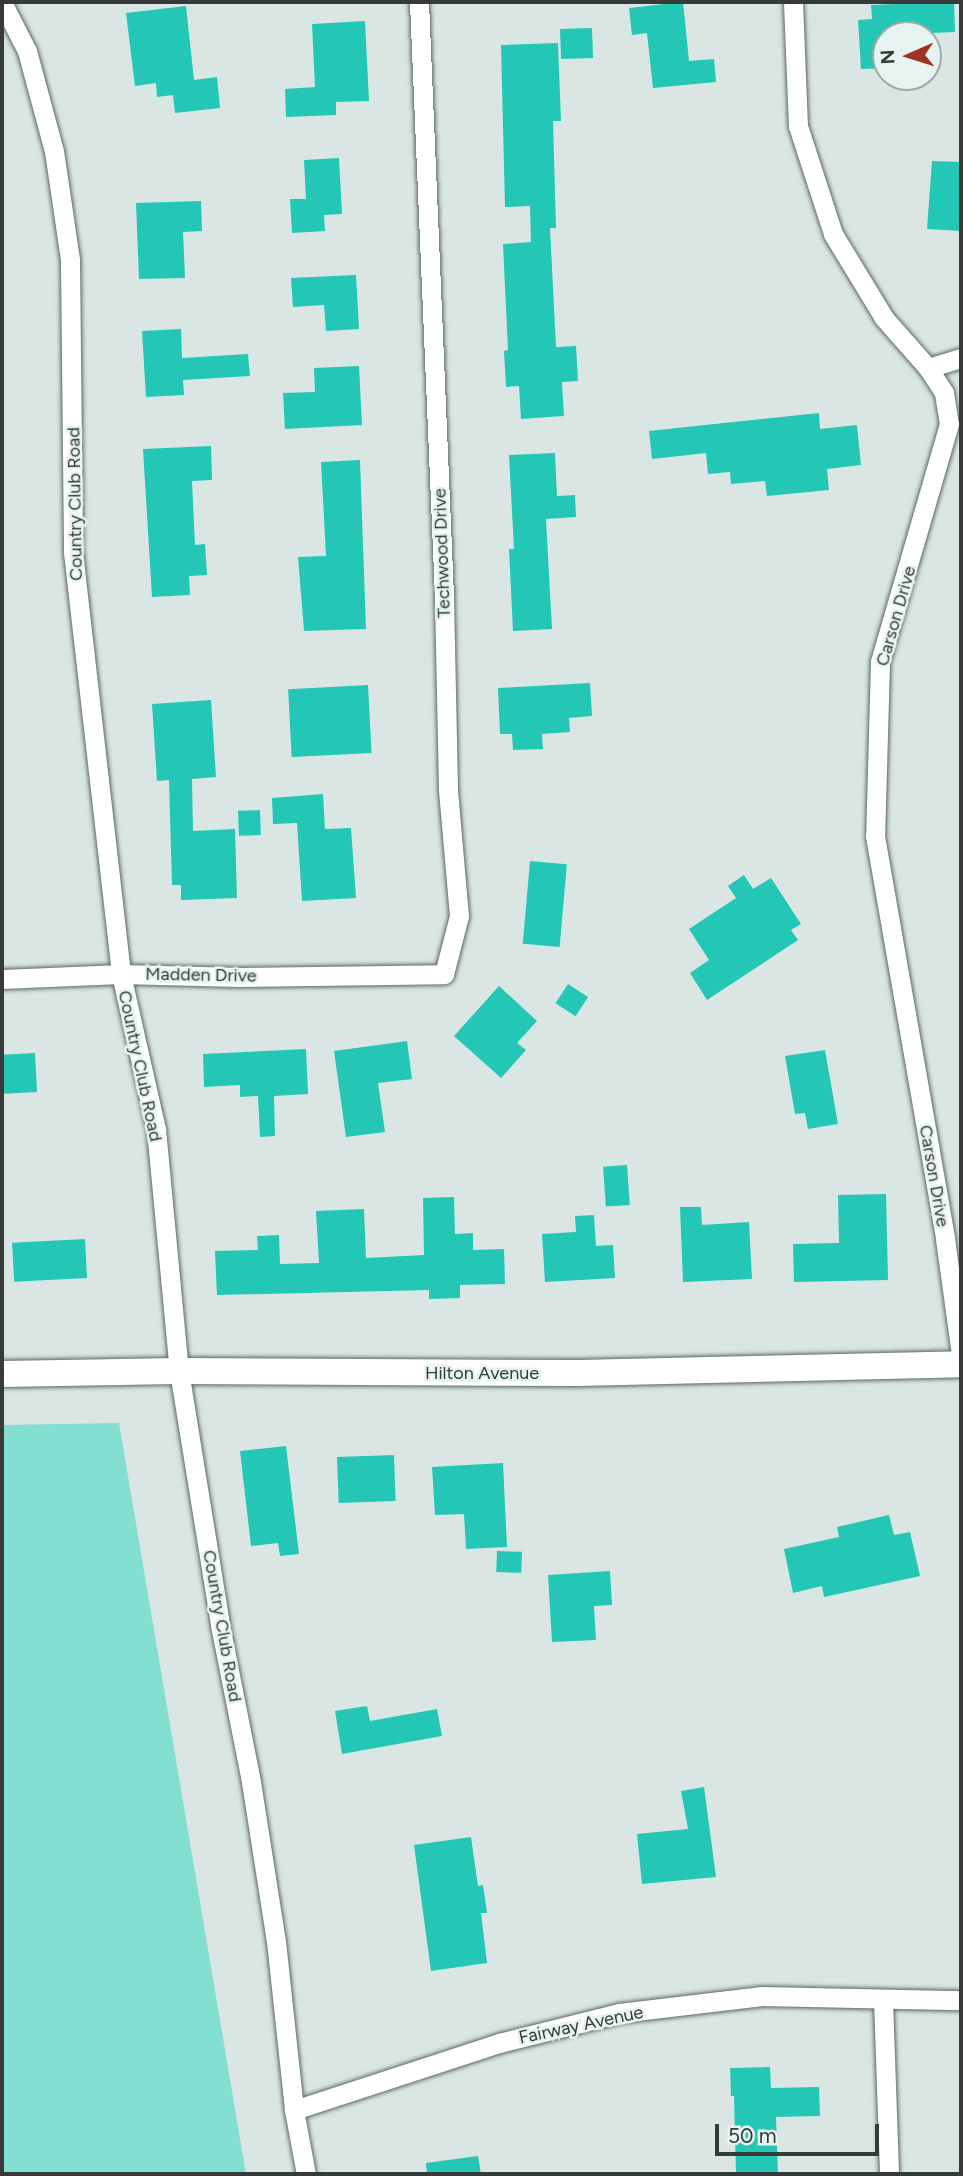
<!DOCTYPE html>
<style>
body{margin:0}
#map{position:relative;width:963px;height:2176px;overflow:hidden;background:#d9e6e4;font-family:Figtree,sans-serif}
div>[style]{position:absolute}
.green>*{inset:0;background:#81ded0}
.building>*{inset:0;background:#24c7b5;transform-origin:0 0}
.roads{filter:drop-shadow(0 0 2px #5c6865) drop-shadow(0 0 2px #5c6865)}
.street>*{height:19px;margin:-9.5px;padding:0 9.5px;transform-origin:9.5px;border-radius:9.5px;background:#fff}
.secondary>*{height:26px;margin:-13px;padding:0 13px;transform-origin:13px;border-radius:13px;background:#fff}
span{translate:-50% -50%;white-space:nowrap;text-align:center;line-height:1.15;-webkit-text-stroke:5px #e6f3f1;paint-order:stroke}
.street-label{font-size:18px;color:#363b3a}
.frame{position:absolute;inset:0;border:4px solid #363b3a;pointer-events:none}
.north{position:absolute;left:872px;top:21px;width:70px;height:70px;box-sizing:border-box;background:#e6f3f1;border:2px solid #a0a9a8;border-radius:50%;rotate:267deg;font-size:19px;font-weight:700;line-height:28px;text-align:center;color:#363b3a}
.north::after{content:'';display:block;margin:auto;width:24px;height:32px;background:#9d341f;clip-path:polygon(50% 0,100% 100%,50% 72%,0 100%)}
.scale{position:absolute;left:715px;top:2124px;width:164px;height:32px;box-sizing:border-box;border:4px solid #363b3a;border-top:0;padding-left:9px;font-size:21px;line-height:24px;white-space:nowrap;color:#363b3a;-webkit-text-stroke:5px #e6f3f1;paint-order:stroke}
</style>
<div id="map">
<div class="green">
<i style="clip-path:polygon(119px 1423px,246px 2174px,2px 2174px,2px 1425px)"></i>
</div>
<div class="building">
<i style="clip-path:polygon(683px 2px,689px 61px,714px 59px,716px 82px,653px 88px,647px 33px,632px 35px,629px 8px)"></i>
<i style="clip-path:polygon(954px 2px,955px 32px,886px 35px,886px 68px,861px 69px,858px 20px,872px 19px,871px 5px)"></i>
<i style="clip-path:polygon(186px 6px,194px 80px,217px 77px,220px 108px,175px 113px,173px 95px,157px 97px,156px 83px,135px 86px,126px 13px)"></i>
<i style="clip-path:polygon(365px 21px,369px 101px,336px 102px,336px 115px,286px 117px,285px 89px,315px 87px,312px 24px)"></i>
<i style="left:592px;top:28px;width:30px;height:32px;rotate:88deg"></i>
<i style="clip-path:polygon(558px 43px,561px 121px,553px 121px,556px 228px,550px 228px,556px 347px,576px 346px,578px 381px,562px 382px,564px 416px,521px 419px,519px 386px,506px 387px,504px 351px,508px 350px,503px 244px,531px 242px,530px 206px,505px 207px,501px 45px)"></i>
<i style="clip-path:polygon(339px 158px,342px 214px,324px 215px,325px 231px,292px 233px,290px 199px,306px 199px,304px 160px)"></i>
<i style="clip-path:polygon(932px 161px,961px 162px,961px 231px,927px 229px)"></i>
<i style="clip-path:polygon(201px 201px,202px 231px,183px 232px,185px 278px,139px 279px,136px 203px)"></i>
<i style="clip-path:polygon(356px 275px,359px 329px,326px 331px,324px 305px,293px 307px,291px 278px)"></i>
<i style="clip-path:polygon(181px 329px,182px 358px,248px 354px,250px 376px,183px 380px,184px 395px,146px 397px,142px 331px)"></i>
<i style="clip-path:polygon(359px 366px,362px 425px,285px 429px,283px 393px,315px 392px,314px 368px)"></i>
<i style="clip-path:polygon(819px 413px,820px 429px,857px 425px,861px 465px,827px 469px,829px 490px,767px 496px,765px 481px,731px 484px,730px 472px,708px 474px,706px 453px,652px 459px,649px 431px)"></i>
<i style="clip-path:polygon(211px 446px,212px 480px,192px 481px,195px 545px,205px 544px,207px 575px,189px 576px,190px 595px,152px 597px,143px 449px)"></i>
<i style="clip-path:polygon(555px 453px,557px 496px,575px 495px,576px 517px,546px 519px,552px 629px,513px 631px,509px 549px,514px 549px,509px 455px)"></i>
<i style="clip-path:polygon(360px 460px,366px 629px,304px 631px,298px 557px,326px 556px,321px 462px)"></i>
<i style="clip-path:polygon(590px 683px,592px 716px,569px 718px,570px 732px,542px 734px,543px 749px,513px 750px,512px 734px,500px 734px,498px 688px)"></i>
<i style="left:368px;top:685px;width:68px;height:80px;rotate:87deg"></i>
<i style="clip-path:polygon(211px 700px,216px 777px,192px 779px,193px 831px,235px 829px,237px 898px,181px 900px,181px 885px,172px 885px,169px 780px,157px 781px,152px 704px)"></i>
<i style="clip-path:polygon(323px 794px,325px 829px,351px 828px,356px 898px,302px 901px,297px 823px,273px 824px,272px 798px)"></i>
<i style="left:260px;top:810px;width:25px;height:22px;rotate:88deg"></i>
<i style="left:530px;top:861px;width:37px;height:83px;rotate:5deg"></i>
<i style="clip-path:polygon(744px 875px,753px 889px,771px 878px,801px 924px,791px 930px,798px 940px,707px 1000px,690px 973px,709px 960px,689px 929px,736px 898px,728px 886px)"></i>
<i style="left:568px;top:984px;width:24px;height:23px;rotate:33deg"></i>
<i style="clip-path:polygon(499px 986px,537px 1021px,517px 1043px,526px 1050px,501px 1078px,454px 1036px)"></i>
<i style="clip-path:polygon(407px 1041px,412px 1079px,378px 1083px,385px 1132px,346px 1137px,334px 1051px)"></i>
<i style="clip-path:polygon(306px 1049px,308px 1094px,274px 1096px,275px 1136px,260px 1137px,258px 1096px,240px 1097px,240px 1085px,204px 1087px,203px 1054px)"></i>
<i style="clip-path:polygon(825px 1050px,838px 1124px,808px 1129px,805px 1113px,795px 1114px,785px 1056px)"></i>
<i style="left:35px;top:1053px;width:39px;height:33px;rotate:87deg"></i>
<i style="left:627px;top:1165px;width:40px;height:24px;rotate:86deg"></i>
<i style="clip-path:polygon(886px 1194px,888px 1280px,794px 1282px,793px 1244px,839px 1243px,838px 1195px)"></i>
<i style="clip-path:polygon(454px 1197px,455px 1234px,473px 1233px,473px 1250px,504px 1249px,505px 1284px,460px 1285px,460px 1298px,429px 1299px,429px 1290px,217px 1295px,215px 1251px,258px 1250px,257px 1236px,279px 1235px,280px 1264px,319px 1263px,316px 1211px,364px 1209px,366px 1258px,424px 1255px,423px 1198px)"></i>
<i style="clip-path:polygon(680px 1207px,701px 1207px,702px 1225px,749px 1222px,752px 1279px,683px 1282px)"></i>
<i style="clip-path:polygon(594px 1215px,596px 1246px,613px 1245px,615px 1278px,545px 1282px,542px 1234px,576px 1232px,575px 1216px)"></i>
<i style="left:85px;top:1239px;width:39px;height:73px;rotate:87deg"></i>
<i style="clip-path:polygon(286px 1446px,299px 1554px,280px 1556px,278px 1543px,251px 1546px,240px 1451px)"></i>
<i style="left:394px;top:1455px;width:46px;height:57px;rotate:88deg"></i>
<i style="clip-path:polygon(503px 1463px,507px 1547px,466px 1549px,464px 1514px,435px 1515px,432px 1467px)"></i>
<i style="clip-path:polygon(889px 1515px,894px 1535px,910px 1532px,920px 1576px,824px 1597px,822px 1586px,793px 1593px,784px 1549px,839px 1537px,837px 1527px)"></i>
<i style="left:497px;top:1551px;width:25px;height:21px;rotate:2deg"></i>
<i style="clip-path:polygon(610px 1571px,612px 1605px,594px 1606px,596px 1640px,552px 1642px,548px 1575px)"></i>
<i style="clip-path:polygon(367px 1706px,370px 1721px,437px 1709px,442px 1736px,342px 1754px,335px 1711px)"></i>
<i style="clip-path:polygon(704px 1787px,716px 1877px,642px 1884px,637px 1834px,688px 1829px,681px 1791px)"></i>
<i style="clip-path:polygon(471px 1837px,478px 1886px,483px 1885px,487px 1913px,481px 1913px,487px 1963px,431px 1971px,414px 1845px)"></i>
<i style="clip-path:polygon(770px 2067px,771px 2088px,819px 2087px,820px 2116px,776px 2117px,778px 2174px,736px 2174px,734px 2096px,731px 2096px,730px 2068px)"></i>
<i style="clip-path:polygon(478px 2156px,481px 2174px,427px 2174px,426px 2163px)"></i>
</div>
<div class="roads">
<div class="street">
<i style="left:2px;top:2px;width:55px;rotate:63deg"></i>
<i style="left:27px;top:51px;width:104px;rotate:74.9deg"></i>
<i style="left:54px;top:151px;width:110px;rotate:81.6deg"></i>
<i style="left:70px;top:260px;width:292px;rotate:89.4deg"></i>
<i style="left:73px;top:552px;width:425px;rotate:83.5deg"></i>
<i style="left:121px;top:974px;width:159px;rotate:77.3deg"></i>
<i style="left:156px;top:1129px;width:243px;rotate:84.6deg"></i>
<i style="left:179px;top:1371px;width:257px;rotate:80.8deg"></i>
<i style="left:220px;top:1625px;width:160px;rotate:78.8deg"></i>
<i style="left:251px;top:1782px;width:161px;rotate:81.1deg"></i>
<i style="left:276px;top:1941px;width:170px;rotate:83.9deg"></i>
<i style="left:294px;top:2110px;width:65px;rotate:79.4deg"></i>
<i style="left:793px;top:2px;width:124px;rotate:87.7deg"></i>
<i style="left:798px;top:126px;width:114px;rotate:72deg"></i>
<i style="left:833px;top:234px;width:98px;rotate:58.7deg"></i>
<i style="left:884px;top:318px;width:67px;rotate:48.7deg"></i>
<i style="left:928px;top:368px;width:30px;rotate:57deg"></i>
<i style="left:944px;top:393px;width:31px;rotate:81deg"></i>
<i style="left:949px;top:424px;width:248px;rotate:106.2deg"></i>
<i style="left:880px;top:662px;width:174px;rotate:91.6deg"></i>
<i style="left:875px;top:836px;width:409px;rotate:80.1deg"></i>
<i style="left:945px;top:1239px;width:116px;rotate:82.1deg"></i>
<i style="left:928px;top:368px;width:34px;rotate:-17deg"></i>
<i style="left:2px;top:979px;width:119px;rotate:-2.4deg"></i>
<i style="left:121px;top:974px;width:118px;rotate:1.5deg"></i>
<i style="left:239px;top:977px;width:205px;rotate:-0.8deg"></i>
<i style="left:444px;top:974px;width:60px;rotate:-75.5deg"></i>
<i style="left:459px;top:916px;width:127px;rotate:-95deg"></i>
<i style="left:448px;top:789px;width:193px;rotate:-91.2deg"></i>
<i style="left:444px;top:596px;width:595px;rotate:-92.41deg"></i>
<i style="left:883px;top:2000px;width:174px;rotate:88deg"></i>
<i style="left:294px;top:2110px;width:216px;rotate:-18.1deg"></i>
<i style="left:499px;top:2043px;width:124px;rotate:-14deg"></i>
<i style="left:619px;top:2013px;width:144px;rotate:-6.8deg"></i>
<i style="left:762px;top:1996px;width:199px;rotate:1.2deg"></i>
</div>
<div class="secondary">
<i style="left:2px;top:1374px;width:177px;rotate:-1deg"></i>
<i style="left:179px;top:1371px;width:399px;rotate:0.3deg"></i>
<i style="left:578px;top:1373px;width:383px;rotate:-1.3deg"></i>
</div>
</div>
<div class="street-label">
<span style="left:75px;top:504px;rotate:-91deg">Country Club Road</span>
<span style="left:442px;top:553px;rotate:-92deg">Techwood Drive</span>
<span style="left:896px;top:616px;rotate:-74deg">Carson Drive</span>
<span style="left:201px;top:975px;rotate:1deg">Madden Drive</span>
<span style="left:140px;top:1066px;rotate:78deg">Country Club Road</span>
<span style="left:934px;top:1176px;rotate:80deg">Carson Drive</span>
<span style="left:482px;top:1373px">Hilton Avenue</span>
<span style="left:222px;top:1626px;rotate:80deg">Country Club Road</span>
<span style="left:581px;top:2025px;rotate:-12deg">Fairway Avenue</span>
</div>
<div class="frame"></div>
<div class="north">N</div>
<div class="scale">50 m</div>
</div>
